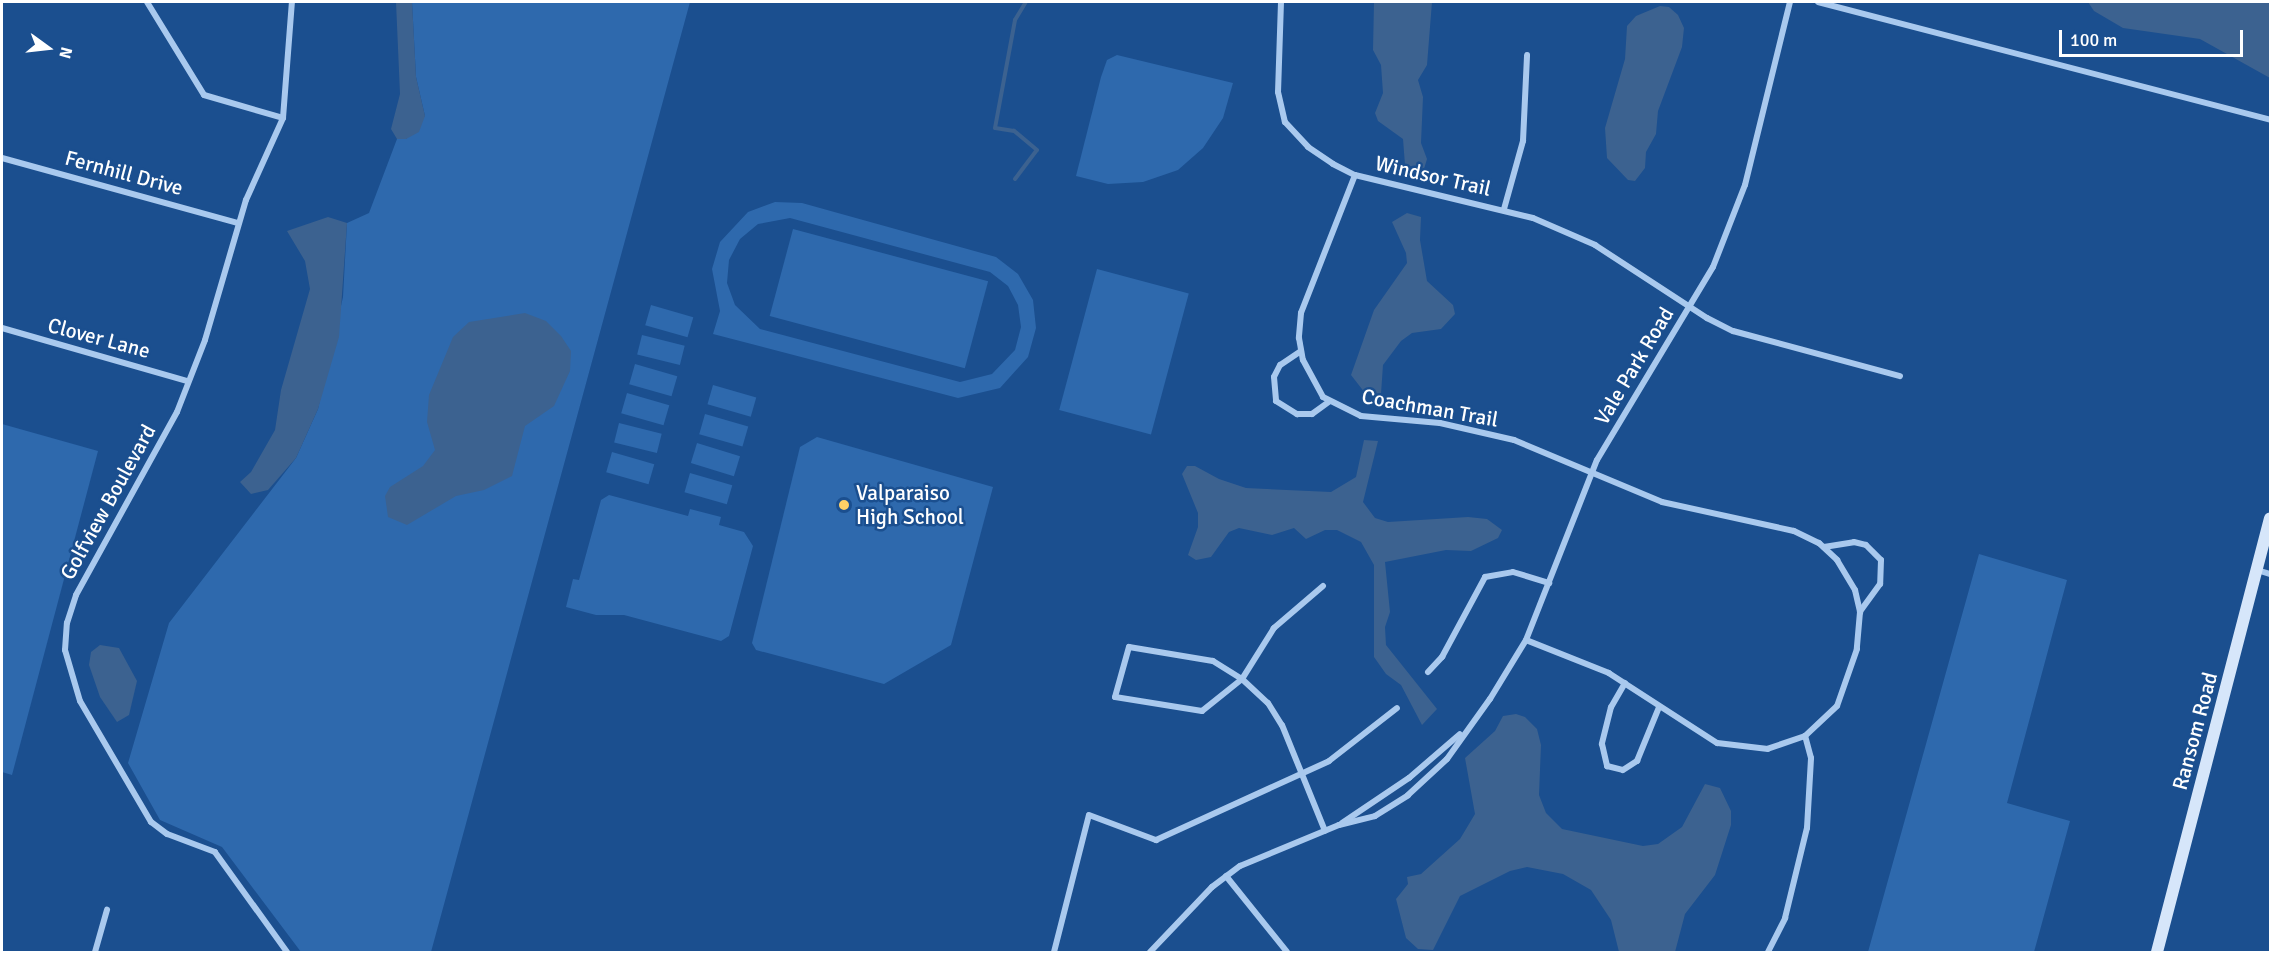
<!DOCTYPE html>
<style>
body{margin:0}
#map{position:relative;width:2272px;height:954px;overflow:hidden;background:#1b4f8f;font-family:Signika,sans-serif}
div>[style]{position:absolute}
.green>*{inset:0;background:#2e69ad;transform-origin:0 0}
.water>*{inset:0;background:#3c6290}
.stream>*{height:4px;margin:-2px;padding:0 2px;transform-origin:2px;border-radius:2px;background:#3c6290}
.minor>*{height:6px;margin:-3px;padding:0 3px;transform-origin:3px;border-radius:3px;background:#a9c9ee}
.secondary>*{height:12px;margin:-6px;padding:0 6px;transform-origin:6px;border-radius:6px;background:#d6e6fa}
.dots>*{width:16px;height:16px;translate:-50% -50%;box-sizing:border-box;border:3px solid #1b4f8f;border-radius:50%}
span{translate:-50% -50%;white-space:nowrap;text-align:center;line-height:1.15;-webkit-text-stroke:5px #1b4f8f;paint-order:stroke}
.street-label{font-size:21px;color:#fff}
.poi-label{font-size:21px;color:#fff}
.left{translate:0 -50%;text-align:left}
.frame{position:absolute;inset:0;border:3px solid #fff;pointer-events:none}
.north{position:absolute;left:18px;top:18px;width:60px;height:60px;-webkit-text-stroke:4px #1b4f8f;paint-order:stroke;rotate:105deg;font-size:16px;font-weight:700;line-height:24px;text-align:center;color:#fff}
.north::after{content:'';display:block;margin:auto;width:21px;height:27px;background:#fff;clip-path:polygon(50% 0,100% 100%,50% 72%,0 100%)}
.scale{position:absolute;left:2059px;top:30px;width:184px;height:27px;box-sizing:border-box;border:3px solid #fff;border-top:0;padding-left:8px;font-size:18px;line-height:21px;white-space:nowrap;color:#fff;-webkit-text-stroke:4px #1b4f8f;paint-order:stroke}
</style>
<div id="map">
<div class="green">
<i style="clip-path:polygon(412px 2px,690px 2px,431px 952px,301px 952px,222px 847px,160px 820px,128px 763px,169px 623px,296px 458px,318px 409px,343px 297px,347px 223px,369px 213px,397px 139px,406px 139px,425px 116px,416px 77px)"></i>
<i style="clip-path:polygon(1117px 55px,1233px 83px,1223px 118px,1203px 148px,1178px 170px,1143px 182px,1108px 184px,1076px 176px,1101px 77px,1107px 60px)"></i>
<i style="clip-path:polygon(evenodd,775px 202px,802px 203px,996px 257px,1018px 274px,1033px 300px,1036px 328px,1028px 357px,1000px 388px,958px 398px,713px 334px,720px 311px,712px 269px,720px 242px,748px 212px,775px 202px,790px 218px,990px 272px,1008px 286px,1018px 305px,1021px 327px,1015px 350px,992px 374px,960px 382px,760px 329px,735px 305px,727px 283px,729px 260px,740px 239px,758px 224px,790px 218px)"></i>
<i style="left:793px;top:229px;width:202px;height:90px;rotate:15deg"></i>
<i style="left:1097px;top:269px;width:95px;height:146px;rotate:15deg"></i>
<i style="left:651px;top:305px;width:44px;height:21px;rotate:16deg"></i>
<i style="left:642px;top:335px;width:44px;height:20px;rotate:14deg"></i>
<i style="left:635px;top:364px;width:44px;height:21px;rotate:16deg"></i>
<i style="left:713px;top:385px;width:45px;height:20px;rotate:16deg"></i>
<i style="left:627px;top:393px;width:44px;height:21px;rotate:16deg"></i>
<i style="left:705px;top:414px;width:45px;height:21px;rotate:16deg"></i>
<i style="left:619px;top:423px;width:44px;height:20px;rotate:14deg"></i>
<i style="clip-path:polygon(2px 424px,98px 451px,12px 775px,2px 772px)"></i>
<i style="clip-path:polygon(817px 437px,993px 487px,951px 645px,884px 684px,756px 650px,752px 643px,800px 447px)"></i>
<i style="left:697px;top:443px;width:45px;height:21px;rotate:17deg"></i>
<i style="left:612px;top:452px;width:44px;height:21px;rotate:16deg"></i>
<i style="left:690px;top:473px;width:44px;height:20px;rotate:16deg"></i>
<i style="clip-path:polygon(609px 495px,688px 516px,690px 509px,721px 517px,719px 525px,744px 532px,753px 546px,729px 636px,721px 641px,624px 615px,596px 615px,566px 607px,573px 579px,579px 580px,601px 500px)"></i>
<i style="clip-path:polygon(1979px 554px,2067px 580px,2007px 803px,2070px 821px,2034px 952px,1868px 952px)"></i>
</div>
<div class="water">
<i style="clip-path:polygon(396px 2px,412px 2px,416px 77px,425px 116px,419px 132px,406px 139px,397px 139px,391px 129px,400px 94px)"></i>
<i style="clip-path:polygon(1374px 2px,1432px 2px,1427px 65px,1418px 80px,1423px 97px,1421px 143px,1427px 159px,1424px 169px,1405px 165px,1403px 139px,1378px 121px,1375px 113px,1383px 93px,1381px 65px,1373px 50px)"></i>
<i style="clip-path:polygon(2088px 2px,2270px 2px,2270px 78px,2200px 39px,2123px 28px,2094px 11px)"></i>
<i style="clip-path:polygon(1660px 6px,1669px 7px,1678px 15px,1684px 28px,1682px 47px,1658px 111px,1656px 134px,1646px 152px,1645px 168px,1635px 181px,1628px 180px,1607px 158px,1605px 128px,1625px 59px,1627px 26px,1636px 16px)"></i>
<i style="clip-path:polygon(1407px 213px,1421px 217px,1420px 240px,1427px 281px,1453px 305px,1455px 314px,1441px 329px,1412px 333px,1401px 341px,1383px 365px,1381px 394px,1365px 393px,1351px 375px,1374px 310px,1407px 263px,1406px 253px,1392px 222px)"></i>
<i style="clip-path:polygon(328px 217px,347px 223px,339px 337px,318px 409px,296px 458px,268px 490px,251px 494px,240px 482px,251px 472px,275px 430px,281px 390px,310px 289px,305px 261px,287px 231px)"></i>
<i style="clip-path:polygon(525px 313px,546px 321px,561px 336px,571px 351px,570px 371px,554px 406px,525px 426px,512px 476px,484px 490px,456px 496px,407px 525px,388px 517px,385px 496px,390px 487px,423px 466px,435px 450px,427px 422px,429px 395px,453px 337px,469px 322px)"></i>
<i style="clip-path:polygon(1364px 440px,1378px 441px,1363px 502px,1375px 518px,1388px 522px,1468px 517px,1487px 519px,1502px 530px,1498px 538px,1471px 551px,1446px 550px,1385px 562px,1390px 612px,1385px 627px,1386px 645px,1437px 709px,1422px 725px,1401px 685px,1386px 674px,1374px 657px,1374px 565px,1361px 542px,1337px 530px,1325px 530px,1306px 539px,1294px 528px,1272px 535px,1239px 528px,1229px 532px,1211px 557px,1196px 560px,1188px 555px,1198px 527px,1198px 513px,1182px 474px,1187px 466px,1195px 466px,1219px 479px,1246px 488px,1331px 492px,1356px 477px)"></i>
<i style="clip-path:polygon(100px 645px,119px 648px,137px 681px,129px 715px,117px 722px,100px 697px,89px 665px,91px 652px)"></i>
<i style="clip-path:polygon(1516px 714px,1525px 717px,1537px 729px,1541px 745px,1539px 795px,1546px 813px,1562px 829px,1643px 846px,1658px 844px,1682px 827px,1705px 784px,1720px 788px,1731px 811px,1731px 825px,1715px 875px,1685px 914px,1675px 952px,1619px 952px,1611px 920px,1591px 890px,1563px 874px,1527px 867px,1510px 871px,1460px 896px,1433px 950px,1418px 949px,1406px 938px,1396px 899px,1408px 884px,1407px 877px,1421px 874px,1460px 839px,1475px 814px,1465px 758px,1495px 731px,1503px 716px)"></i>
</div>
<div class="stream">
<i style="left:1015px;top:179px;width:36px;rotate:-53deg"></i>
<i style="left:1037px;top:150px;width:30px;rotate:-140deg"></i>
<i style="left:1014px;top:131px;width:19px;rotate:-171deg"></i>
<i style="left:995px;top:128px;width:110px;rotate:-79.5deg"></i>
<i style="left:1015px;top:20px;width:21px;rotate:-59deg"></i>
</div>
<div class="minor">
<i style="left:147px;top:2px;width:109px;rotate:58.5deg"></i>
<i style="left:204px;top:95px;width:82px;rotate:16.2deg"></i>
<i style="left:1281px;top:2px;width:90px;rotate:91.9deg"></i>
<i style="left:1278px;top:92px;width:31px;rotate:77deg"></i>
<i style="left:1285px;top:122px;width:34px;rotate:47deg"></i>
<i style="left:1308px;top:147px;width:30px;rotate:34deg"></i>
<i style="left:1333px;top:164px;width:25px;rotate:27deg"></i>
<i style="left:1355px;top:175px;width:183px;rotate:13.6deg"></i>
<i style="left:1533px;top:218px;width:68px;rotate:23.5deg"></i>
<i style="left:1595px;top:245px;width:134px;rotate:33.1deg"></i>
<i style="left:1707px;top:318px;width:29px;rotate:27deg"></i>
<i style="left:1733px;top:331px;width:173px;rotate:15.1deg"></i>
<i style="left:1818px;top:2px;width:467px;rotate:14.6deg"></i>
<i style="left:2px;top:158px;width:245px;rotate:15.4deg"></i>
<i style="left:1355px;top:175px;width:148px;rotate:111.4deg"></i>
<i style="left:1301px;top:313px;width:25px;rotate:95deg"></i>
<i style="left:1299px;top:338px;width:22px;rotate:80deg"></i>
<i style="left:1303px;top:360px;width:42px;rotate:61.6deg"></i>
<i style="left:1323px;top:397px;width:42px;rotate:26.6deg"></i>
<i style="left:1361px;top:416px;width:79px;rotate:5.1deg"></i>
<i style="left:1440px;top:423px;width:76px;rotate:12.9deg"></i>
<i style="left:1514px;top:440px;width:160px;rotate:22.7deg"></i>
<i style="left:1662px;top:502px;width:135px;rotate:12.4deg"></i>
<i style="left:1794px;top:531px;width:28px;rotate:26deg"></i>
<i style="left:1819px;top:543px;width:25px;rotate:43deg"></i>
<i style="left:1837px;top:560px;width:35px;rotate:59deg"></i>
<i style="left:1855px;top:590px;width:23px;rotate:77deg"></i>
<i style="left:1860px;top:612px;width:37px;rotate:95deg"></i>
<i style="left:1857px;top:649px;width:60px;rotate:109.3deg"></i>
<i style="left:1837px;top:706px;width:44px;rotate:136.8deg"></i>
<i style="left:1805px;top:736px;width:39px;rotate:161deg"></i>
<i style="left:1768px;top:749px;width:51px;rotate:-173.3deg"></i>
<i style="left:1717px;top:743px;width:129px;rotate:-147.1deg"></i>
<i style="left:1609px;top:673px;width:89px;rotate:-158.3deg"></i>
<i style="left:1504px;top:209px;width:71px;rotate:-74.4deg"></i>
<i style="left:1523px;top:141px;width:86px;rotate:-87.3deg"></i>
<i style="left:2px;top:328px;width:192px;rotate:16deg"></i>
<i style="left:1301px;top:351px;width:25px;rotate:146deg"></i>
<i style="left:1280px;top:365px;width:13px;rotate:117deg"></i>
<i style="left:1274px;top:377px;width:24px;rotate:85deg"></i>
<i style="left:1276px;top:401px;width:25px;rotate:32deg"></i>
<i style="left:1297px;top:414px;width:15px"></i>
<i style="left:1312px;top:414px;width:22px;rotate:-36deg"></i>
<i style="left:1824px;top:547px;width:30px;rotate:-9deg"></i>
<i style="left:1854px;top:542px;width:12px;rotate:14deg"></i>
<i style="left:1866px;top:545px;width:21px;rotate:45deg"></i>
<i style="left:1881px;top:560px;width:24px;rotate:92deg"></i>
<i style="left:1880px;top:584px;width:34px;rotate:126deg"></i>
<i style="left:2257px;top:570px;width:14px;rotate:17deg"></i>
<i style="left:1323px;top:586px;width:65px;rotate:139.4deg"></i>
<i style="left:1274px;top:628px;width:60px;rotate:122.1deg"></i>
<i style="left:1242px;top:679px;width:51px;rotate:141.3deg"></i>
<i style="left:1202px;top:711px;width:88px;rotate:-170.9deg"></i>
<i style="left:1115px;top:697px;width:52px;rotate:-74.4deg"></i>
<i style="left:1129px;top:647px;width:85px;rotate:9.5deg"></i>
<i style="left:1213px;top:661px;width:34px;rotate:32deg"></i>
<i style="left:1242px;top:679px;width:35px;rotate:43deg"></i>
<i style="left:1268px;top:703px;width:26px;rotate:58deg"></i>
<i style="left:1282px;top:725px;width:114px;rotate:67.9deg"></i>
<i style="left:1428px;top:672px;width:21px;rotate:-47deg"></i>
<i style="left:1442px;top:657px;width:91px;rotate:-61.7deg"></i>
<i style="left:1485px;top:577px;width:28px;rotate:-10deg"></i>
<i style="left:1513px;top:572px;width:38px;rotate:17deg"></i>
<i style="left:1625px;top:683px;width:28px;rotate:120deg"></i>
<i style="left:1611px;top:707px;width:38px;rotate:104deg"></i>
<i style="left:1602px;top:744px;width:23px;rotate:77deg"></i>
<i style="left:1607px;top:766px;width:16px;rotate:14deg"></i>
<i style="left:1623px;top:770px;width:17px;rotate:-33deg"></i>
<i style="left:1637px;top:761px;width:58px;rotate:-67.8deg"></i>
<i style="left:1342px;top:823px;width:81px;rotate:-33.9deg"></i>
<i style="left:1409px;top:778px;width:67px;rotate:-40.8deg"></i>
<i style="left:1226px;top:876px;width:97px;rotate:51.2deg"></i>
<i style="left:95px;top:952px;width:44px;rotate:-74.1deg"></i>
<i style="left:287px;top:952px;width:123px;rotate:-125.8deg"></i>
<i style="left:215px;top:852px;width:51px;rotate:-159.4deg"></i>
<i style="left:167px;top:834px;width:20px;rotate:-143deg"></i>
<i style="left:151px;top:822px;width:140px;rotate:-120.4deg"></i>
<i style="left:80px;top:701px;width:53px;rotate:-106.4deg"></i>
<i style="left:65px;top:650px;width:27px;rotate:-86deg"></i>
<i style="left:67px;top:623px;width:29px;rotate:-72deg"></i>
<i style="left:76px;top:595px;width:209px;rotate:-61.1deg"></i>
<i style="left:177px;top:412px;width:77px;rotate:-68.7deg"></i>
<i style="left:205px;top:340px;width:146px;rotate:-73.7deg"></i>
<i style="left:246px;top:200px;width:90px;rotate:-65.7deg"></i>
<i style="left:283px;top:118px;width:116px;rotate:-85.6deg"></i>
<i style="left:1054px;top:952px;width:141px;rotate:-75.7deg"></i>
<i style="left:1089px;top:815px;width:72px;rotate:20.5deg"></i>
<i style="left:1156px;top:840px;width:190px;rotate:-24.5deg"></i>
<i style="left:1329px;top:761px;width:86px;rotate:-37.9deg"></i>
<i style="left:1150px;top:952px;width:90px;rotate:-46.4deg"></i>
<i style="left:1212px;top:887px;width:35px;rotate:-37deg"></i>
<i style="left:1240px;top:866px;width:107px;rotate:-22.5deg"></i>
<i style="left:1339px;top:825px;width:37px;rotate:-14deg"></i>
<i style="left:1375px;top:816px;width:39px;rotate:-32deg"></i>
<i style="left:1408px;top:795px;width:53px;rotate:-42.7deg"></i>
<i style="left:1447px;top:759px;width:74px;rotate:-54.4deg"></i>
<i style="left:1490px;top:699px;width:69px;rotate:-58.6deg"></i>
<i style="left:1526px;top:640px;width:193px;rotate:-68.5deg"></i>
<i style="left:1597px;top:460px;width:225px;rotate:-59deg"></i>
<i style="left:1713px;top:267px;width:88px;rotate:-68.7deg"></i>
<i style="left:1745px;top:185px;width:188px;rotate:-76.2deg"></i>
<i style="left:1768px;top:952px;width:38px;rotate:-63deg"></i>
<i style="left:1785px;top:918px;width:93px;rotate:-76.3deg"></i>
<i style="left:1807px;top:828px;width:70px;rotate:-86.7deg"></i>
<i style="left:1811px;top:758px;width:23px;rotate:-105deg"></i>
</div>
<div class="secondary">
<i style="left:2157px;top:952px;width:448px;rotate:-75.4deg"></i>
</div>
<div class="dots">
<i style="left:844px;top:505px;background:#ffd166"></i>
</div>
<div class="street-label">
<span style="left:124px;top:173px;rotate:15deg">Fernhill Drive</span>
<span style="left:1433px;top:176px;rotate:13deg">Windsor Trail</span>
<span style="left:99px;top:338px;rotate:15deg">Clover Lane</span>
<span style="left:1634px;top:366px;rotate:-59deg">Vale Park Road</span>
<span style="left:1430px;top:408px;rotate:10deg">Coachman Trail</span>
<span style="left:108px;top:502px;rotate:-61deg">Golfview Boulevard</span>
<span style="left:2195px;top:731px;rotate:-75deg">Ransom Road</span>
</div>
<div class="poi-label">
<span class="left" style="left:856px;top:505px">Valparaiso<br>High School</span>
</div>
<div class="frame"></div>
<div class="north">N</div>
<div class="scale">100 m</div>
</div>
